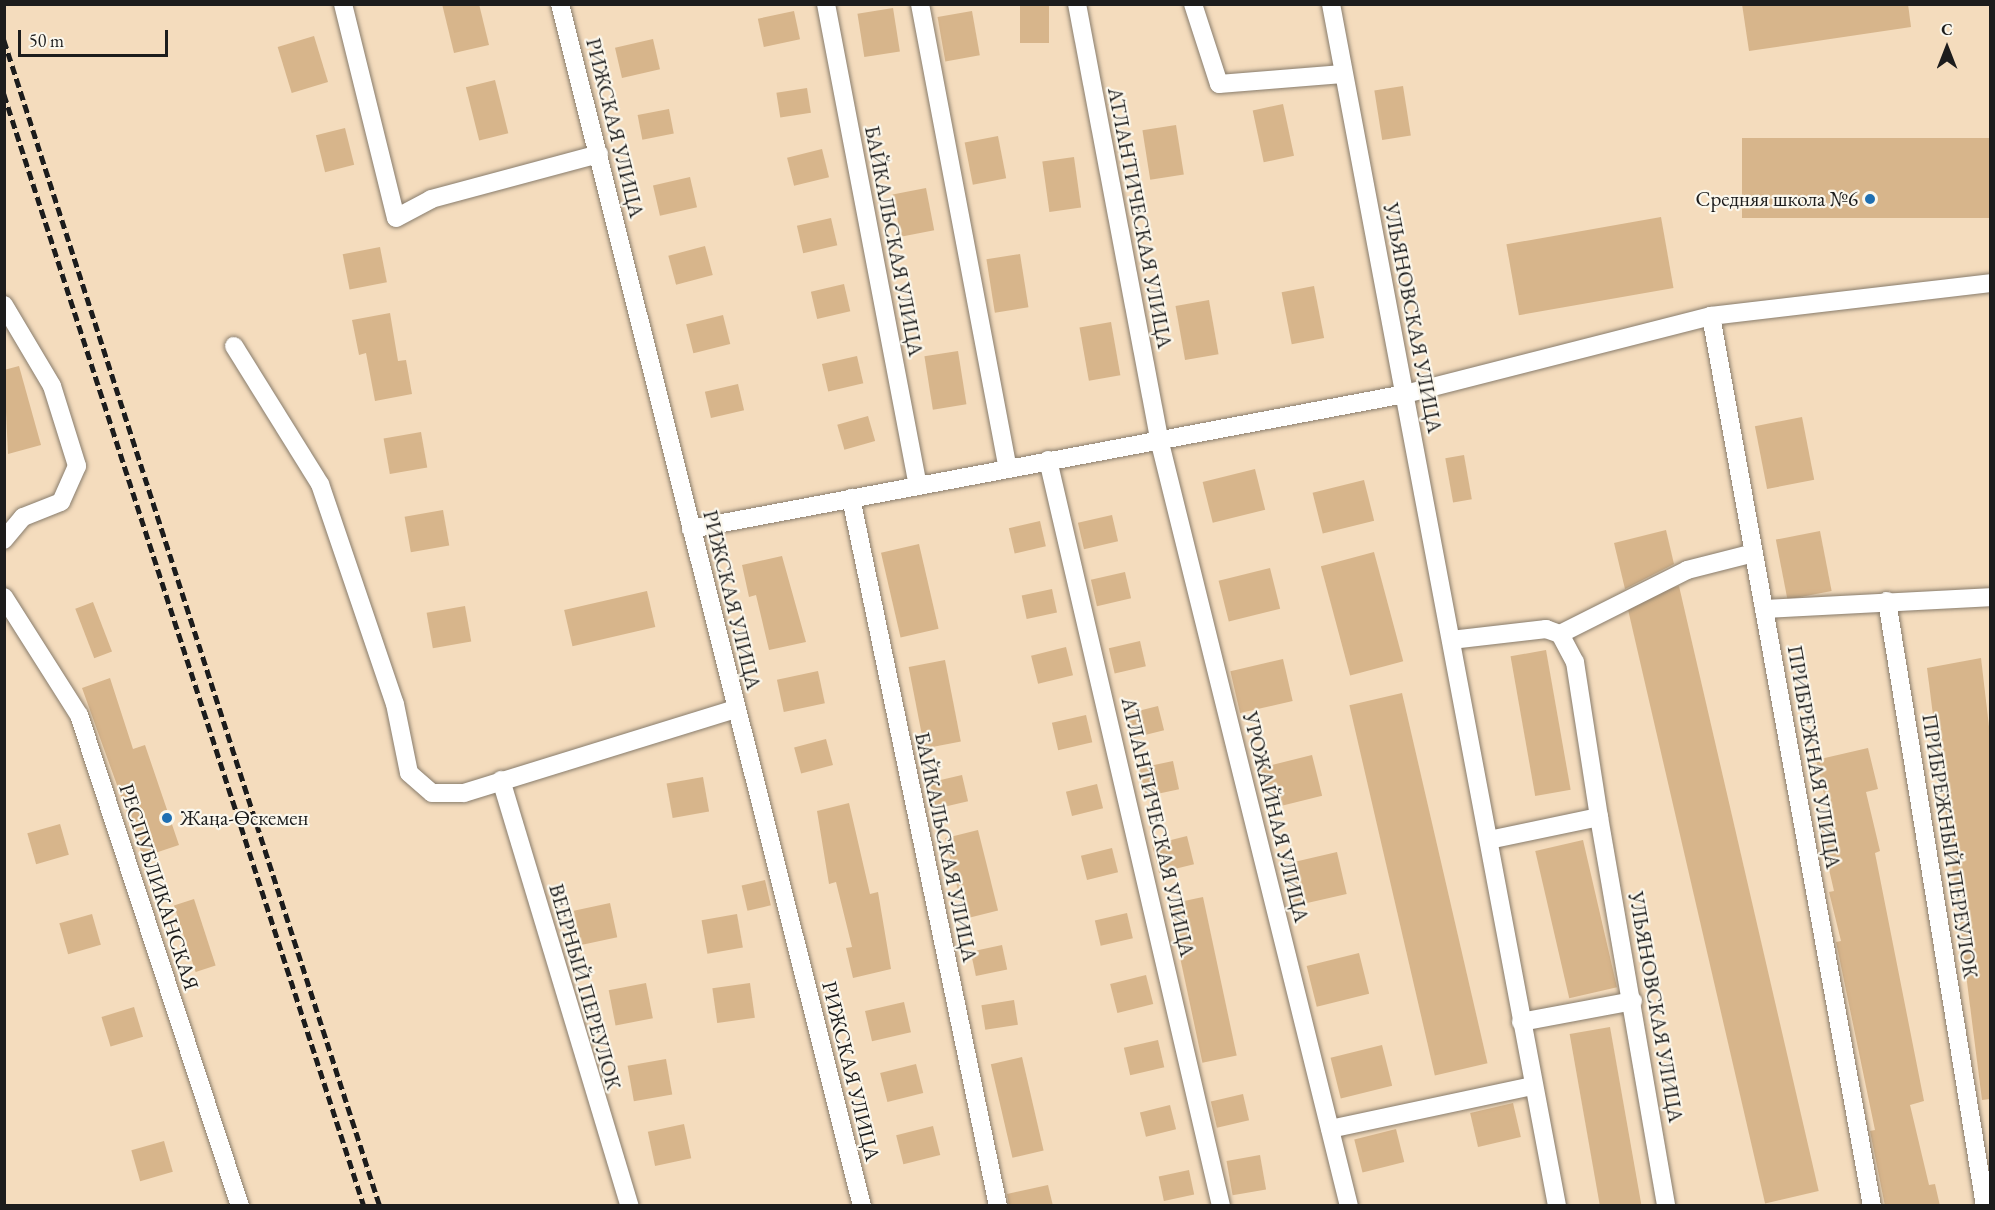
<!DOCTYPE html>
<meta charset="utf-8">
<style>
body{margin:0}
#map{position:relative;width:1995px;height:1210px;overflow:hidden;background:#f4dcbd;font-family:"EB Garamond",serif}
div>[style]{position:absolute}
.building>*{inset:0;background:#d7b58b;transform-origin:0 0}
.roads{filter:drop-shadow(0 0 2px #887c6c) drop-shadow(0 0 2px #887c6c)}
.street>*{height:18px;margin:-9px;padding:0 9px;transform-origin:9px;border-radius:9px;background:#fff}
.rail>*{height:4.5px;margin-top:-2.25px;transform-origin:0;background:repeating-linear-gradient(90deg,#1c1c1c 0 9px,transparent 0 13.5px)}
.dots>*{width:16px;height:16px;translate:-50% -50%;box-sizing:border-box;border:3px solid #fbf7ec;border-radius:50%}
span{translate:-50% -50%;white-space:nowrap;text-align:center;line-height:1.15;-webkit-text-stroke:4.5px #fbf7ec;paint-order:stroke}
.street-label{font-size:21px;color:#1c1c1c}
.poi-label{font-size:21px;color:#1c1c1c}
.right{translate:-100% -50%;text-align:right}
.left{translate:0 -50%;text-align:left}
.frame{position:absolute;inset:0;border:6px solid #1c1c1c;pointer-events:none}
.north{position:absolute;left:1917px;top:18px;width:60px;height:60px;-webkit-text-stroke:4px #fbf7ec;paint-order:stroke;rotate:0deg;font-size:16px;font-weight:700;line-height:24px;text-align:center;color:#1c1c1c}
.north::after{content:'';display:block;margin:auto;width:21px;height:27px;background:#1c1c1c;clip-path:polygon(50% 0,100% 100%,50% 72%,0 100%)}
.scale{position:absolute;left:18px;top:30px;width:150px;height:27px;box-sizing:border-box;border:3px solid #1c1c1c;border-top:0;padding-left:8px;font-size:18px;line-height:21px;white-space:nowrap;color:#1c1c1c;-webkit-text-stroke:4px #fbf7ec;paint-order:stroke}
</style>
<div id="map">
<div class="building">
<i style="clip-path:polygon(442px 4px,479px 4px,489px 45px,454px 53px)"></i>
<i style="left:1020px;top:4px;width:29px;height:39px"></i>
<i style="clip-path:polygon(1742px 4px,1908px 4px,1911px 27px,1749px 51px)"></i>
<i style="left:893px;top:8px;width:44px;height:36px;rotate:81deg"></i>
<i style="left:794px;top:11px;width:29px;height:37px;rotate:78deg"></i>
<i style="left:972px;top:11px;width:45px;height:35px;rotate:80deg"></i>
<i style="left:314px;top:36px;width:48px;height:38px;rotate:73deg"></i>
<i style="left:653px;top:39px;width:31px;height:39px;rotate:77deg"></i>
<i style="left:495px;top:80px;width:55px;height:30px;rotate:76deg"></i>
<i style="left:1403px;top:86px;width:50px;height:29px;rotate:81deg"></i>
<i style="left:807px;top:88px;width:25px;height:31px;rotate:81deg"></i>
<i style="left:1283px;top:104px;width:53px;height:31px;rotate:78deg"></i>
<i style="left:669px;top:109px;width:25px;height:32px;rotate:79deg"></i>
<i style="left:1176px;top:125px;width:50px;height:34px;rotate:81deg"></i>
<i style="left:345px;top:128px;width:38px;height:30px;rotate:76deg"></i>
<i style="left:998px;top:136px;width:43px;height:34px;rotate:79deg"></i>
<i style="left:1990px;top:138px;width:80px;height:248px;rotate:90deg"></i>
<i style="left:822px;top:149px;width:29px;height:36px;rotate:76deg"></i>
<i style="left:1074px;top:157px;width:51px;height:32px;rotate:82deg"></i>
<i style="left:690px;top:177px;width:31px;height:38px;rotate:77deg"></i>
<i style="left:926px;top:188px;width:43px;height:34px;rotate:79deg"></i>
<i style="left:1661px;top:217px;width:72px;height:157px;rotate:80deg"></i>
<i style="left:831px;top:218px;width:28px;height:35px;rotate:77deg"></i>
<i style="left:705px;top:246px;width:30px;height:38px;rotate:75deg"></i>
<i style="left:380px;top:247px;width:36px;height:38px;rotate:79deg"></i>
<i style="left:1020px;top:254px;width:54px;height:34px;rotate:81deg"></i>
<i style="left:844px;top:284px;width:28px;height:34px;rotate:77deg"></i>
<i style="left:1314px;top:286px;width:53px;height:33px;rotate:79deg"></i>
<i style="left:1209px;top:300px;width:55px;height:34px;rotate:80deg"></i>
<i style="clip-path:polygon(390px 313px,398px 361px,406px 360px,412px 394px,375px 401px,366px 353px,359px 355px,352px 320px)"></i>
<i style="left:723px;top:315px;width:30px;height:38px;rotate:76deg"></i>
<i style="left:1111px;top:322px;width:54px;height:32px;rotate:80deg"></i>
<i style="left:958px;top:351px;width:54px;height:34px;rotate:81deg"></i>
<i style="left:857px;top:356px;width:28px;height:36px;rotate:77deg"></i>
<i style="clip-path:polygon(19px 366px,41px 445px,8px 454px,4px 370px)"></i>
<i style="left:738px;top:384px;width:27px;height:34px;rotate:77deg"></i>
<i style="left:868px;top:416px;width:26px;height:32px;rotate:74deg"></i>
<i style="left:1802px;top:417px;width:64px;height:48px;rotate:79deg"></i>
<i style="left:421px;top:432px;width:36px;height:38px;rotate:80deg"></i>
<i style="left:1464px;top:455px;width:45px;height:19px;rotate:80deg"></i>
<i style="left:1255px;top:469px;width:42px;height:54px;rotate:76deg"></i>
<i style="left:1364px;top:480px;width:42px;height:53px;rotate:76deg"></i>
<i style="left:443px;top:510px;width:36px;height:39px;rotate:80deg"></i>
<i style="left:1112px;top:515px;width:27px;height:35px;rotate:77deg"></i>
<i style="left:1040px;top:521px;width:26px;height:32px;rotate:77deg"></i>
<i style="clip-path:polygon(1666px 530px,1674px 564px,1625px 589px,1614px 543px)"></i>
<i style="left:1820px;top:531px;width:61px;height:45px;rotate:79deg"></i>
<i style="left:919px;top:544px;width:87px;height:39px;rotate:77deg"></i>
<i style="left:1374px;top:552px;width:113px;height:55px;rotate:75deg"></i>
<i style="clip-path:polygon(782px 556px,806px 642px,769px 650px,756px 595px,749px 597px,742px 565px)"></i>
<i style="left:1270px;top:568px;width:42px;height:53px;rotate:76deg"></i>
<i style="left:1125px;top:572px;width:27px;height:35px;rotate:77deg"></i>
<i style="left:1679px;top:586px;width:621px;height:55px;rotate:77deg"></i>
<i style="left:1052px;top:589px;width:24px;height:31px;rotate:78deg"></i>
<i style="left:647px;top:591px;width:37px;height:85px;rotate:77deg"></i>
<i style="left:93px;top:602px;width:53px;height:19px;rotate:69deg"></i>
<i style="left:465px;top:606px;width:36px;height:39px;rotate:80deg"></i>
<i style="left:1140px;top:641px;width:26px;height:32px;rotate:77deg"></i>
<i style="left:1066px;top:647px;width:29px;height:36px;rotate:76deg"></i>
<i style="left:1546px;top:650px;width:142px;height:36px;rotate:80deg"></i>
<i style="clip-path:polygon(1981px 658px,1990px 735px,1990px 1099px,1982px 1100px,1927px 668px)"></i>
<i style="left:1283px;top:659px;width:43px;height:54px;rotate:77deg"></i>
<i style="left:945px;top:660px;width:83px;height:37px;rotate:79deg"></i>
<i style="left:818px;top:671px;width:33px;height:42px;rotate:78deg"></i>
<i style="clip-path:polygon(110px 678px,133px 749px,145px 745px,179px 845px,143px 857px,82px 688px)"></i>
<i style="left:1402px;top:693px;width:380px;height:54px;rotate:77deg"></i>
<i style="left:1158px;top:706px;width:25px;height:32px;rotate:76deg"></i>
<i style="left:1086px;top:715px;width:28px;height:35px;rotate:77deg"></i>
<i style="left:826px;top:739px;width:27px;height:33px;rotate:75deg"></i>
<i style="clip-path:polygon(1868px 748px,1878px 789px,1866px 792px,1880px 851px,1875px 853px,1924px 1101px,1910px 1105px,1929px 1185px,1935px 1184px,1940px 1206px,1885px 1206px,1870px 1131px,1875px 1130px,1836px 942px,1841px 941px,1829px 892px,1834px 891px,1818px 822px,1830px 820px,1816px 760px)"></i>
<i style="left:1312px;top:755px;width:42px;height:53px;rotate:76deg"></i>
<i style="left:1173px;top:761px;width:29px;height:36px;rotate:78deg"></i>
<i style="left:962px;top:775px;width:27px;height:33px;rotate:77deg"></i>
<i style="left:703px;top:777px;width:35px;height:37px;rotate:80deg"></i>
<i style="left:1097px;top:784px;width:25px;height:32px;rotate:76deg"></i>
<i style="clip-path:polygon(849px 803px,870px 894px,878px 892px,891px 969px,853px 978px,846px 948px,852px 947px,836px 882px,829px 884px,817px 811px)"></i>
<i style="left:60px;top:824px;width:32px;height:34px;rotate:74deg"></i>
<i style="left:978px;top:830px;width:83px;height:34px;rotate:76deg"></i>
<i style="left:1187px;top:836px;width:29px;height:36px;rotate:76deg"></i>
<i style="left:1583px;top:840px;width:151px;height:49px;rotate:77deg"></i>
<i style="left:1112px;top:848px;width:25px;height:32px;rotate:76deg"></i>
<i style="left:1337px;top:852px;width:43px;height:54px;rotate:77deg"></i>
<i style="left:765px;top:880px;width:26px;height:24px;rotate:77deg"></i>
<i style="left:1203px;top:897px;width:162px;height:35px;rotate:78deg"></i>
<i style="left:194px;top:899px;width:70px;height:21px;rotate:72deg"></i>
<i style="left:610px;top:903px;width:35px;height:37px;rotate:78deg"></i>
<i style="left:1127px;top:913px;width:26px;height:33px;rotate:77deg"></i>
<i style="left:92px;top:914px;width:32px;height:34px;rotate:74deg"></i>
<i style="left:737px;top:914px;width:34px;height:36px;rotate:80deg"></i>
<i style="left:1002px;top:945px;width:25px;height:32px;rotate:78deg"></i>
<i style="left:1359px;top:953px;width:42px;height:54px;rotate:76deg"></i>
<i style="left:1146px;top:975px;width:30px;height:37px;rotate:76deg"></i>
<i style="left:646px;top:983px;width:36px;height:38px;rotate:79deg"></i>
<i style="left:750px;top:983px;width:35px;height:38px;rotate:82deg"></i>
<i style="left:1014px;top:1000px;width:25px;height:33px;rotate:81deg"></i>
<i style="left:904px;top:1002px;width:31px;height:40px;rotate:77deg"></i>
<i style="left:134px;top:1007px;width:31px;height:34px;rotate:73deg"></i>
<i style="left:1610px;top:1027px;width:181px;height:41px;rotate:80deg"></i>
<i style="left:1158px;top:1040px;width:28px;height:35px;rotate:77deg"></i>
<i style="left:1382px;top:1045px;width:42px;height:53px;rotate:76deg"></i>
<i style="left:1022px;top:1057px;width:96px;height:32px;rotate:77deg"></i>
<i style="left:666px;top:1059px;width:36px;height:39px;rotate:80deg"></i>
<i style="left:916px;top:1064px;width:30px;height:37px;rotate:76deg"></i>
<i style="left:1243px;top:1094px;width:27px;height:33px;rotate:77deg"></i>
<i style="left:1513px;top:1103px;width:35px;height:44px;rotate:77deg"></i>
<i style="left:1170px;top:1105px;width:25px;height:31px;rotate:76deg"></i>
<i style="left:684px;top:1124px;width:35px;height:37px;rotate:78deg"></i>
<i style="left:933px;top:1126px;width:30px;height:38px;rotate:76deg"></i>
<i style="left:1396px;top:1129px;width:34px;height:43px;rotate:76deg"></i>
<i style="left:164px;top:1141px;width:32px;height:34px;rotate:74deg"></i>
<i style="left:1260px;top:1155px;width:35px;height:34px;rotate:80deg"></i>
<i style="left:1189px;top:1170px;width:25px;height:31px;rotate:78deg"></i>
<i style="clip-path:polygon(1048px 1185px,1053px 1206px,1009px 1206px,1007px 1194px)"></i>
</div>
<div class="roads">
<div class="street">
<i style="left:343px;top:4px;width:220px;rotate:76.1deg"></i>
<i style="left:396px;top:218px;width:40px;rotate:-28deg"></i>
<i style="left:431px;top:199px;width:174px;rotate:-15deg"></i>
<i style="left:560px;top:4px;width:1239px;rotate:75.9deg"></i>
<i style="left:826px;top:4px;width:490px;rotate:79.2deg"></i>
<i style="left:920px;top:4px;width:472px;rotate:79.3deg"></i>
<i style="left:1077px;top:4px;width:443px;rotate:79.3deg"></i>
<i style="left:1159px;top:439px;width:790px;rotate:76.09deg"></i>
<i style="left:1193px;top:4px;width:84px;rotate:72deg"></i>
<i style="left:1219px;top:84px;width:124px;rotate:-4.6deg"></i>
<i style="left:1331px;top:4px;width:1223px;rotate:79.35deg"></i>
<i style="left:4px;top:305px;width:94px;rotate:59.3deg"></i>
<i style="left:52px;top:386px;width:84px;rotate:72.6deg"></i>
<i style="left:77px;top:466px;width:39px;rotate:114deg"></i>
<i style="left:61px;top:502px;width:41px;rotate:158.5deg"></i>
<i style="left:23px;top:517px;width:30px;rotate:130deg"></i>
<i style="left:1711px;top:316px;width:904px;rotate:79.75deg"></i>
<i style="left:234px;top:346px;width:163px;rotate:58.1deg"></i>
<i style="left:320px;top:484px;width:232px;rotate:71.2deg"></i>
<i style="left:395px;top:704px;width:70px;rotate:78.5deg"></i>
<i style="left:409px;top:773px;width:30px;rotate:41deg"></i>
<i style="left:432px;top:793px;width:32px"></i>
<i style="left:464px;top:793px;width:284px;rotate:-17.2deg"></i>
<i style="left:1048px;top:460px;width:766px;rotate:76.94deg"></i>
<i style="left:851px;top:498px;width:723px;rotate:78.27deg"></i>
<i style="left:691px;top:529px;width:727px;rotate:-10.71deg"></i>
<i style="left:1405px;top:394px;width:316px;rotate:-14.3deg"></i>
<i style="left:1711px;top:316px;width:281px;rotate:-6.7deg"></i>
<i style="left:4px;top:597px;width:140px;rotate:57.6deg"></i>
<i style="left:79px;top:715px;width:517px;rotate:71.85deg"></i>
<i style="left:1887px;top:601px;width:613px;rotate:80.8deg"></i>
<i style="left:1764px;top:609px;width:226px;rotate:-3deg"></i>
<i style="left:1560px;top:634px;width:142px;rotate:-26.7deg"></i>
<i style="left:1687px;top:570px;width:69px;rotate:-14.2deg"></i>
<i style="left:1451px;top:640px;width:96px;rotate:-6.6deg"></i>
<i style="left:1546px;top:629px;width:15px;rotate:20deg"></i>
<i style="left:1560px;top:634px;width:32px;rotate:62deg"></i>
<i style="left:1575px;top:662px;width:157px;rotate:81.2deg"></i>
<i style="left:1599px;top:817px;width:112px;rotate:168.2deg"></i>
<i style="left:501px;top:780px;width:445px;rotate:73.2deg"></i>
<i style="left:1599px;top:817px;width:395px;rotate:80.2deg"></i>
<i style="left:1521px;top:1022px;width:114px;rotate:-10.6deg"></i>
<i style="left:1330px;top:1129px;width:208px;rotate:-12deg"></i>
</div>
</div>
<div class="rail">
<i style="left:4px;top:40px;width:1225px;rotate:72.13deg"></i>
<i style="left:4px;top:94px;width:1169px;rotate:72.06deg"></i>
</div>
<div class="dots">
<i style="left:1870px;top:199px;background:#1f6fb2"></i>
<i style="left:167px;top:818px;background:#1f6fb2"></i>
</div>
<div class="street-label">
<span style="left:615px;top:128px;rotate:76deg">РИЖСКАЯ УЛИЦА</span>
<span style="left:1140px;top:218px;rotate:79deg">АТЛАНТИЧЕСКАЯ УЛИЦА</span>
<span style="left:894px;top:241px;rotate:79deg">БАЙКАЛЬСКАЯ УЛИЦА</span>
<span style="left:1413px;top:318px;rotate:79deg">УЛЬЯНОВСКАЯ УЛИЦА</span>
<span style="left:732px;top:600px;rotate:76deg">РИЖСКАЯ УЛИЦА</span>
<span style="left:1814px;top:757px;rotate:80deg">ПРИБРЕЖНАЯ УЛИЦА</span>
<span style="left:1276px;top:817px;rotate:76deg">УРОЖАЙНАЯ УЛИЦА</span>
<span style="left:1158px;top:827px;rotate:77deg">АТЛАНТИЧЕСКАЯ УЛИЦА</span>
<span style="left:1950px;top:846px;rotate:81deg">ПРИБРЕЖНЫЙ ПЕРЕУЛОК</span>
<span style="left:946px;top:847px;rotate:78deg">БАЙКАЛЬСКАЯ УЛИЦА</span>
<span style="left:159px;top:887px;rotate:72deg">РЕСПУБЛИКАНСКАЯ</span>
<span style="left:585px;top:987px;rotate:74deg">ВЕЕРНЫЙ ПЕРЕУЛОК</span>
<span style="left:1656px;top:1007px;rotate:80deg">УЛЬЯНОВСКАЯ УЛИЦА</span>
<span style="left:851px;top:1071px;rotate:76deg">РИЖСКАЯ УЛИЦА</span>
</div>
<div class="poi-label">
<span class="right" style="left:1858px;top:199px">Средняя школа №6</span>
<span class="left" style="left:180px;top:818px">Жаңа-Өскемен</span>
</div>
<div class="frame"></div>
<div class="north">С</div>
<div class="scale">50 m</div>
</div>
